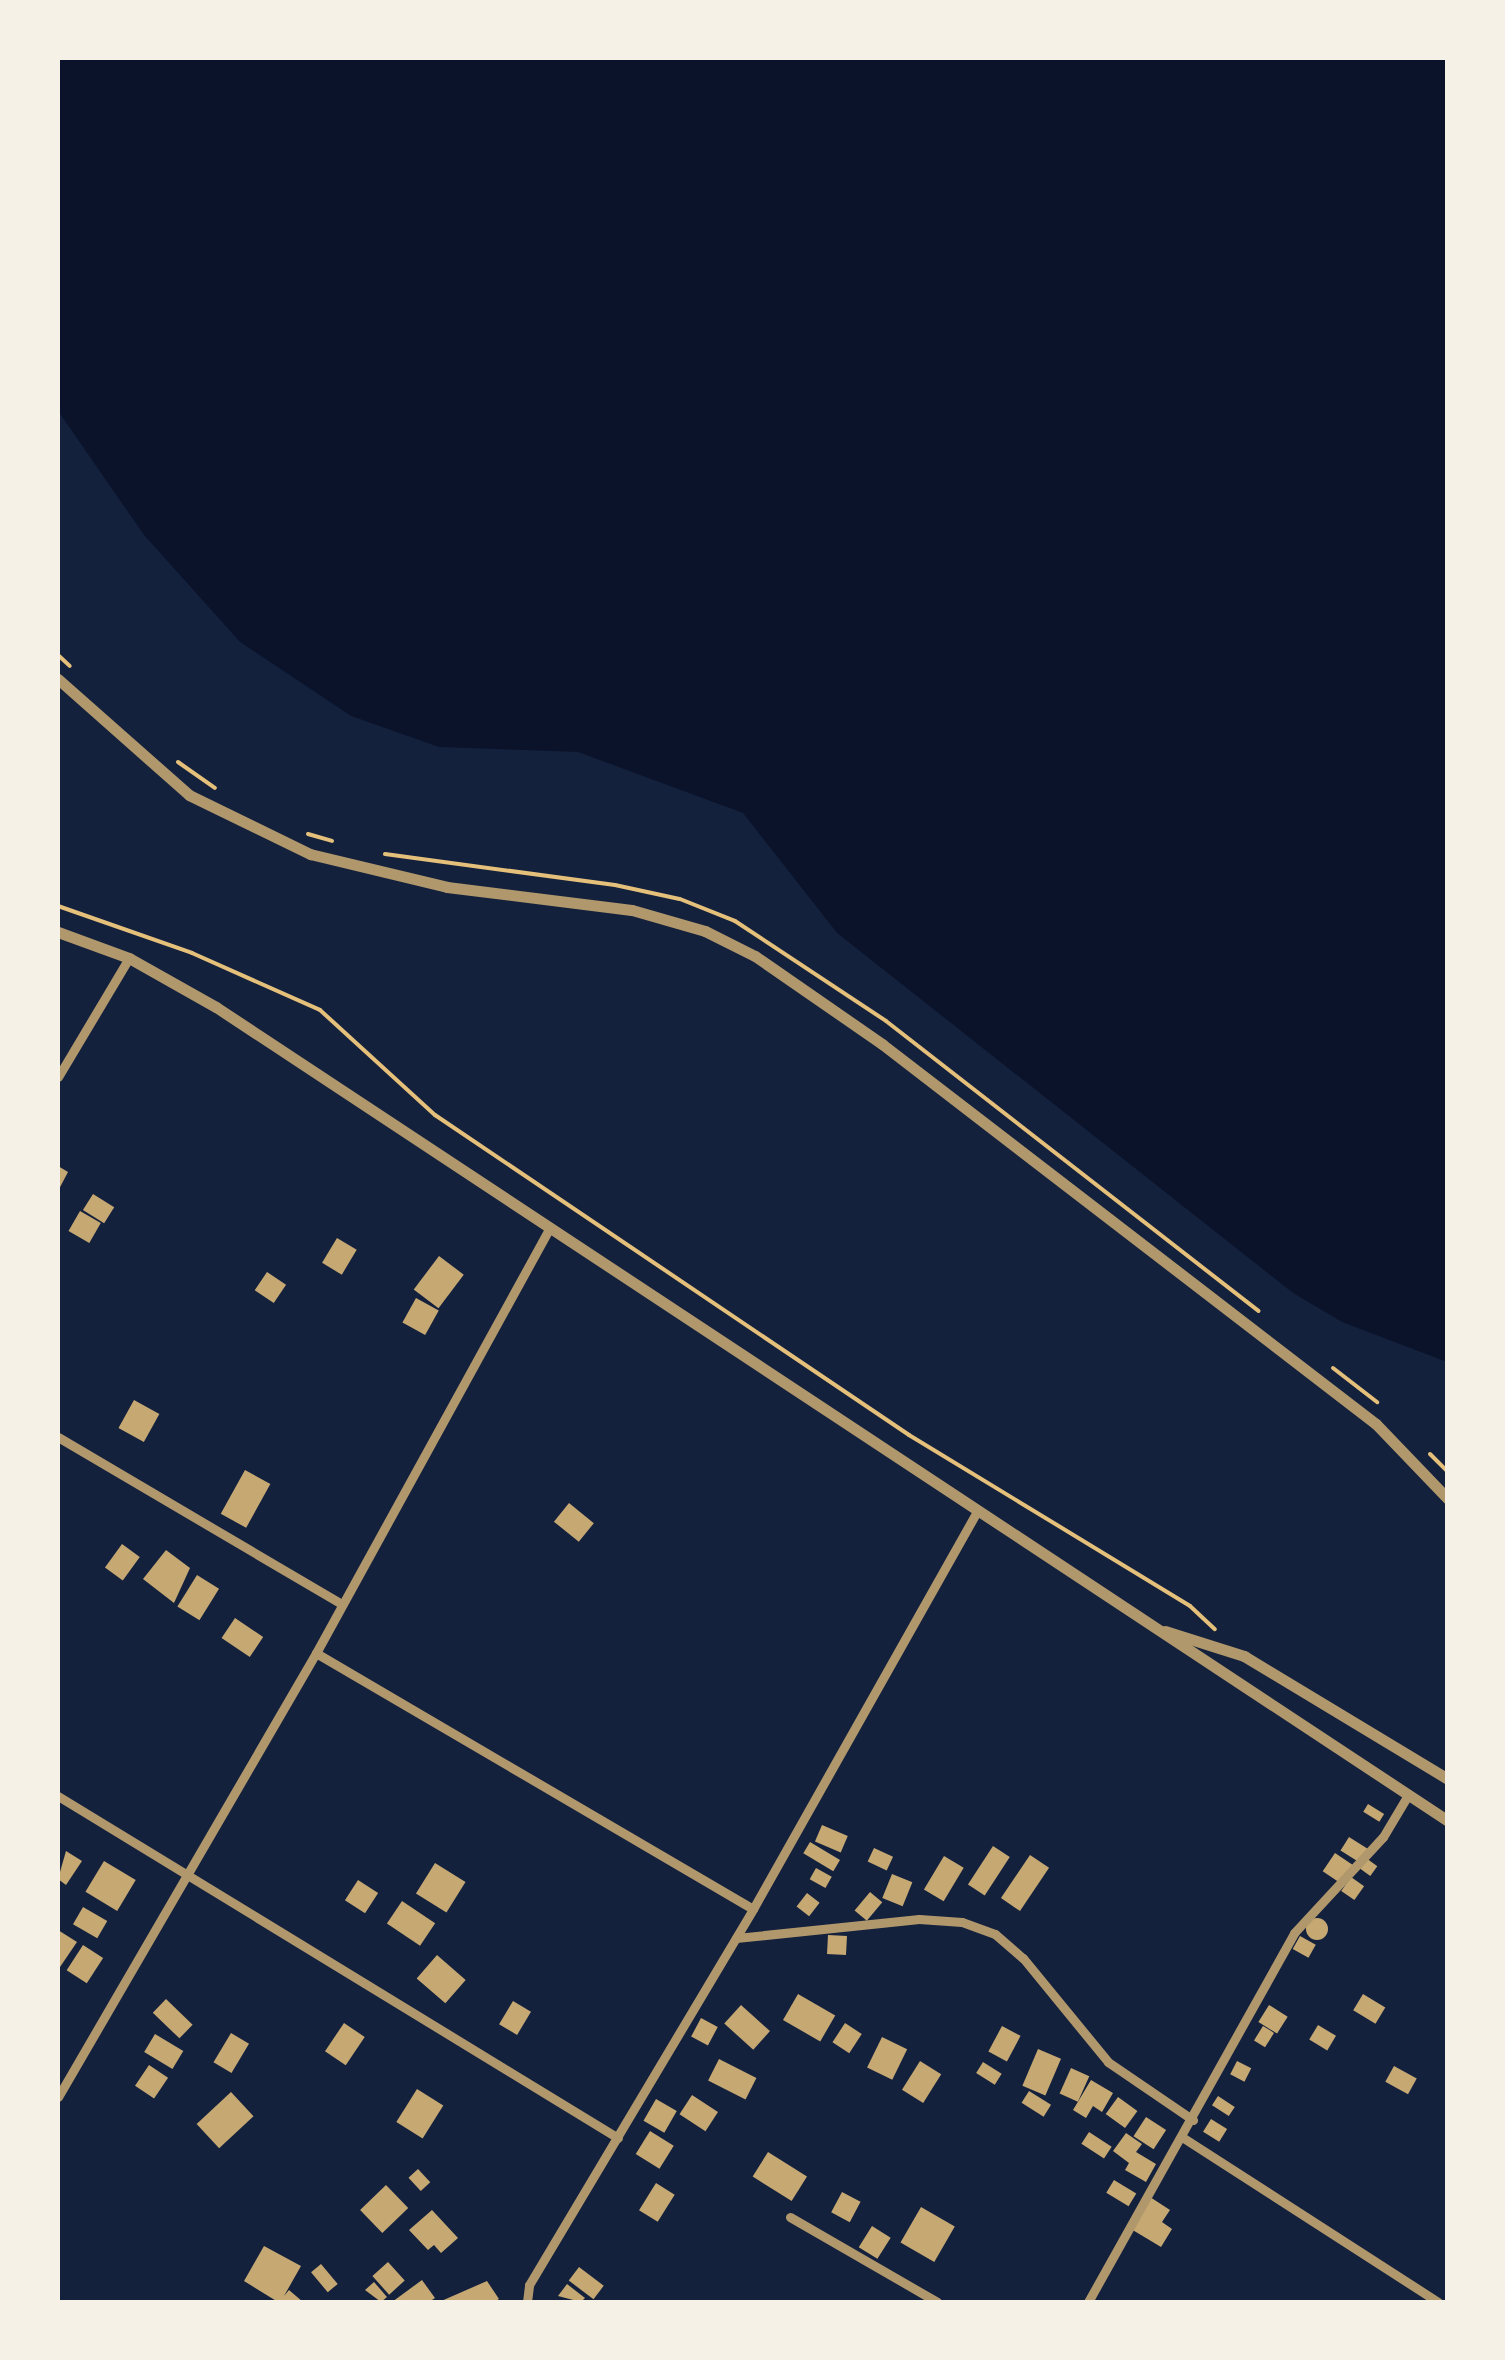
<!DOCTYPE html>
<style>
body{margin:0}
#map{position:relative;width:1505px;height:2360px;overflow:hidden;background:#14213d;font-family:Rubik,sans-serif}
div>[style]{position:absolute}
.water>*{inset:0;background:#0b132b}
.building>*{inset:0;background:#c6a872;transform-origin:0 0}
.round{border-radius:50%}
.path>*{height:4px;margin:-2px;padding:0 2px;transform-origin:2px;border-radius:2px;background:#e5c07b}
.minor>*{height:9px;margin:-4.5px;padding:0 4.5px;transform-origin:4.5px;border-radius:4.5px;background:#b1986c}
.tertiary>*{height:11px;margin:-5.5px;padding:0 5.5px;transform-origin:5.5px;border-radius:5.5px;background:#b1986c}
span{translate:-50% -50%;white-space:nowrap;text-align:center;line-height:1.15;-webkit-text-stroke:8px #f6f1e7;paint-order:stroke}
.frame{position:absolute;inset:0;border:60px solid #f6f1e7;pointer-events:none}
</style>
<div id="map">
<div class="water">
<i style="clip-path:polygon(58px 58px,1447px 58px,1447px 1362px,1342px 1322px,1293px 1293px,837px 933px,743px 813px,578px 752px,439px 747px,351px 716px,240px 642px,144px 535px,58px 411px)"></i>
</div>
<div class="building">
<i style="clip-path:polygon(58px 1166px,68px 1172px,58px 1191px)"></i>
<i style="left:93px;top:1194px;width:25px;height:19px;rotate:32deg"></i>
<i style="left:80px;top:1211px;width:24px;height:23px;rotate:30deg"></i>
<i style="left:337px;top:1238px;width:23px;height:29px;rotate:31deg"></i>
<i style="left:439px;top:1256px;width:31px;height:42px;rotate:37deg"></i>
<i style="left:267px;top:1272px;width:23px;height:22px;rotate:34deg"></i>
<i style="left:416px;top:1298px;width:26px;height:28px;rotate:29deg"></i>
<i style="left:134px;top:1400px;width:29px;height:32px;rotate:29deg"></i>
<i style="left:245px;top:1470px;width:29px;height:50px;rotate:29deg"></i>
<i style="left:569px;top:1503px;width:32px;height:24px;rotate:39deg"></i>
<i style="left:122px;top:1544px;width:22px;height:29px;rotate:36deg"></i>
<i style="clip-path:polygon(166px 1550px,190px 1568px,174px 1603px,143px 1579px)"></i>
<i style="left:197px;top:1575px;width:26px;height:37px;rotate:32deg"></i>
<i style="left:235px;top:1618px;width:34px;height:24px;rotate:34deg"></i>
<i style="left:1368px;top:1804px;width:19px;height:9px;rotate:32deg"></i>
<i style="left:822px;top:1825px;width:28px;height:18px;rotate:23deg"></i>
<i style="left:1349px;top:1837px;width:22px;height:16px;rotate:32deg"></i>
<i style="left:810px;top:1842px;width:35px;height:13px;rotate:31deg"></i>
<i style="left:993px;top:1846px;width:20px;height:46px;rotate:33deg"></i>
<i style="left:874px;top:1848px;width:21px;height:15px;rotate:25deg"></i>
<i style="clip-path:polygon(66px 1851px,82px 1861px,66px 1885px,58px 1879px)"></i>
<i style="left:1335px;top:1853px;width:22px;height:22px;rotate:34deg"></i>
<i style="left:1030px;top:1855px;width:23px;height:52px;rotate:34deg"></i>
<i style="left:944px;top:1856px;width:23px;height:39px;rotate:31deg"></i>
<i style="left:1366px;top:1858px;width:14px;height:12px;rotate:36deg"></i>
<i style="left:104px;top:1861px;width:37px;height:36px;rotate:31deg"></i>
<i style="left:435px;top:1863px;width:36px;height:36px;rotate:32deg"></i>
<i style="left:816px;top:1868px;width:18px;height:13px;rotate:29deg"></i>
<i style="left:892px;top:1874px;width:22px;height:26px;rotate:22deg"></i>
<i style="left:1351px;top:1877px;width:16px;height:17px;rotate:35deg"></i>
<i style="left:358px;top:1880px;width:24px;height:24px;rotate:33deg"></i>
<i style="left:870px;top:1892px;width:16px;height:24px;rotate:40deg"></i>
<i style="left:807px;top:1893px;width:16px;height:17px;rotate:38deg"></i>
<i style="left:402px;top:1901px;width:40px;height:27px;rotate:34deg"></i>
<i style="left:83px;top:1907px;width:28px;height:20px;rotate:30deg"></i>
<i class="round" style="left:1306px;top:1918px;width:22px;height:22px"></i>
<i style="clip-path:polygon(58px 1930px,77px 1942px,60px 1967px,58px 1965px)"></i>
<i style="left:828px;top:1935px;width:19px;height:19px;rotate:3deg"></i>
<i style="left:1300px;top:1936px;width:18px;height:15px;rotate:29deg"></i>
<i style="left:83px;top:1945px;width:24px;height:30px;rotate:33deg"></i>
<i style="left:437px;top:1955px;width:38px;height:31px;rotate:41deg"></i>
<i style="left:798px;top:1994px;width:43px;height:30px;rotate:30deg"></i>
<i style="left:1363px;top:1994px;width:26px;height:19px;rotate:31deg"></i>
<i style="left:166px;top:1999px;width:37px;height:19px;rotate:44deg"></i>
<i style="left:513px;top:2001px;width:21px;height:27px;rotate:31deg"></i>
<i style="left:741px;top:2005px;width:39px;height:25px;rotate:42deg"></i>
<i style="left:1269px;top:2005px;width:22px;height:20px;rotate:32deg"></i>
<i style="left:701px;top:2018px;width:19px;height:21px;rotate:28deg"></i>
<i style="left:344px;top:2023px;width:25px;height:34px;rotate:34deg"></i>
<i style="left:845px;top:2023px;width:20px;height:23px;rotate:33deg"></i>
<i style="left:1318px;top:2025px;width:21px;height:17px;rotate:31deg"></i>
<i style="left:1002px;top:2026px;width:21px;height:29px;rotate:28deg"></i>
<i style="left:1263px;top:2026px;width:13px;height:17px;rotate:32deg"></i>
<i style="left:231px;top:2033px;width:21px;height:34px;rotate:31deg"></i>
<i style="left:155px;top:2034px;width:33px;height:21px;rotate:31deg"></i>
<i style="left:882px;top:2037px;width:28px;height:34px;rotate:26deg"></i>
<i style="left:1038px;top:2049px;width:25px;height:40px;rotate:23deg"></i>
<i style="left:719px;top:2059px;width:42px;height:24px;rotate:27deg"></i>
<i style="left:920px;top:2061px;width:25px;height:34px;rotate:32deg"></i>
<i style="left:1237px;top:2061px;width:16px;height:15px;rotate:27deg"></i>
<i style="left:983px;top:2062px;width:22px;height:13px;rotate:32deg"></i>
<i style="left:149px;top:2065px;width:23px;height:25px;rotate:34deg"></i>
<i style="left:1394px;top:2066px;width:26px;height:18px;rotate:29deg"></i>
<i style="left:1071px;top:2068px;width:20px;height:28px;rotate:24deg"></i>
<i style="clip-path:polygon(1091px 2080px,1113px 2093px,1102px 2112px,1093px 2106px,1086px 2118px,1073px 2110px)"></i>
<i style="left:417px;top:2089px;width:31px;height:39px;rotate:32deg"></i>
<i style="left:1029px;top:2091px;width:26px;height:14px;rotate:32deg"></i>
<i style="left:231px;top:2092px;width:33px;height:47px;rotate:47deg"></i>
<i style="left:692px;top:2095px;width:31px;height:23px;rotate:33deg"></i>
<i style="left:1218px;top:2096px;width:20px;height:11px;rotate:33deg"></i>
<i style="left:1118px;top:2097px;width:24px;height:21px;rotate:36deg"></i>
<i style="left:656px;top:2099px;width:24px;height:25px;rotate:30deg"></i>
<i style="left:1146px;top:2117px;width:24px;height:23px;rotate:33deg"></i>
<i style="left:1211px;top:2119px;width:19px;height:15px;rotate:32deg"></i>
<i style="left:650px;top:2131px;width:28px;height:27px;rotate:32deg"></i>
<i style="left:1089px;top:2132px;width:27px;height:14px;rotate:33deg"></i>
<i style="clip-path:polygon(1126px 2133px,1142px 2144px,1136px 2152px,1156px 2164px,1146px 2182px,1125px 2170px,1129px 2163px,1113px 2151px)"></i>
<i style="left:768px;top:2152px;width:46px;height:29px;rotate:32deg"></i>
<i style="left:418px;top:2169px;width:18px;height:13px;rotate:47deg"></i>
<i style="left:1114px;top:2180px;width:26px;height:15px;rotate:31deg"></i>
<i style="left:656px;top:2183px;width:22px;height:32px;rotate:32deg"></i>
<i style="left:386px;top:2185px;width:32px;height:36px;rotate:46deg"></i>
<i style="left:842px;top:2192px;width:21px;height:23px;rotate:28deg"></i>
<i style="clip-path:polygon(1150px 2197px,1170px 2210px,1162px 2222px,1172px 2229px,1161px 2247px,1131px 2229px)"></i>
<i style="left:921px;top:2207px;width:39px;height:41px;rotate:30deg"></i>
<i style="clip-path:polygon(432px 2210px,458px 2238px,441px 2253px,434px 2245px,428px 2250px,409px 2230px)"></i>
<i style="left:872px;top:2226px;width:22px;height:25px;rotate:32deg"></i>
<i style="clip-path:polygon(264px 2246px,301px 2266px,284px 2296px,289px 2290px,303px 2302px,278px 2302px,244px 2281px)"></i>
<i style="left:388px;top:2262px;width:25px;height:21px;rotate:48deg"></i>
<i style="left:321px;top:2264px;width:26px;height:13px;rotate:50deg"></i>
<i style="left:579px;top:2267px;width:31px;height:17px;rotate:37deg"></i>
<i style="clip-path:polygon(422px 2280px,435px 2298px,429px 2302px,392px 2302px)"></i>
<i style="clip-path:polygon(487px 2281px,499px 2299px,494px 2302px,439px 2302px)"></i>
<i style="clip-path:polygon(374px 2282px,387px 2297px,381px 2302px,365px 2290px)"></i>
<i style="clip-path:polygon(567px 2284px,585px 2298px,581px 2302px,558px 2296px)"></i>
</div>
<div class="path">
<i style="left:58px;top:655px;width:16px;rotate:43deg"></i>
<i style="left:178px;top:762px;width:45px;rotate:35.1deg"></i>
<i style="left:308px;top:834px;width:25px;rotate:16deg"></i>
<i style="left:385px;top:854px;width:232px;rotate:7.7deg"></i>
<i style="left:615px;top:885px;width:66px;rotate:12.2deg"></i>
<i style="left:680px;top:899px;width:59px;rotate:21.8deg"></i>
<i style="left:735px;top:921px;width:181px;rotate:33.5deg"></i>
<i style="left:886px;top:1021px;width:472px;rotate:37.9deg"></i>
<i style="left:58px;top:906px;width:142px;rotate:19.3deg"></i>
<i style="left:192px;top:953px;width:140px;rotate:24deg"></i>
<i style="left:320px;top:1010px;width:156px;rotate:42.4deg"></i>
<i style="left:435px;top:1115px;width:572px;rotate:34.02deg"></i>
<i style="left:909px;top:1435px;width:329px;rotate:31.3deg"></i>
<i style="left:1190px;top:1606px;width:34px;rotate:43deg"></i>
<i style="left:1333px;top:1368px;width:56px;rotate:37.7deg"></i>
<i style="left:1430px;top:1454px;width:25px;rotate:45deg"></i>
</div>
<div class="minor">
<i style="left:58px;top:1077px;width:139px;rotate:-59.2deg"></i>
<i style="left:58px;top:1437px;width:329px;rotate:30.5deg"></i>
<i style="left:316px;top:1653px;width:506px;rotate:30.36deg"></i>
<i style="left:58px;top:1796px;width:656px;rotate:31.41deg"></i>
<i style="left:736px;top:1938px;width:184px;rotate:-5.9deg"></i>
<i style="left:919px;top:1919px;width:43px;rotate:4deg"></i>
<i style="left:962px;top:1922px;width:35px;rotate:20deg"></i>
<i style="left:995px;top:1934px;width:37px;rotate:41deg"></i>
<i style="left:1023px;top:1958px;width:134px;rotate:50.7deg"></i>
<i style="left:1108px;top:2062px;width:103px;rotate:34.3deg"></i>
<i style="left:58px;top:2097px;width:514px;rotate:-59.84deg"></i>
<i style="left:316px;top:1653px;width:485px;rotate:-61.2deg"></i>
<i style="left:1182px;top:2137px;width:305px;rotate:32.8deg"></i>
<i style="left:790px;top:2217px;width:170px;rotate:30deg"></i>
<i style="left:527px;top:2302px;width:17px;rotate:-83deg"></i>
<i style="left:529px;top:2285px;width:438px;rotate:-59.2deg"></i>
<i style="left:753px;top:1909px;width:456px;rotate:-60.6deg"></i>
<i style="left:1088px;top:2302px;width:423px;rotate:-60.8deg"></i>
<i style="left:1294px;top:1933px;width:131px;rotate:-47.2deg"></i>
<i style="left:1383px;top:1837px;width:49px;rotate:-59.2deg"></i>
</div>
<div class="tertiary">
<i style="left:58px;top:679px;width:175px;rotate:41.5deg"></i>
<i style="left:189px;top:795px;width:135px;rotate:26deg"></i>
<i style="left:310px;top:854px;width:141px;rotate:13.5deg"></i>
<i style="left:447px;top:887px;width:186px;rotate:7.1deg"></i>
<i style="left:632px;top:910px;width:76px;rotate:16deg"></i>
<i style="left:705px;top:931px;width:56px;rotate:26.6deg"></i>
<i style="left:755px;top:956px;width:155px;rotate:34.7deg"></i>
<i style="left:882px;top:1044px;width:623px;rotate:37.57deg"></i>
<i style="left:1376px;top:1424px;width:104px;rotate:46.2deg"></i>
<i style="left:58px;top:932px;width:76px;rotate:20.1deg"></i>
<i style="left:129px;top:958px;width:100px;rotate:29.4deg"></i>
<i style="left:216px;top:1007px;width:1477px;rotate:33.45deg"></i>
<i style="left:1165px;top:1631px;width:83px;rotate:17.6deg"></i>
<i style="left:1244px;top:1656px;width:238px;rotate:31.1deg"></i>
</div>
<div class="frame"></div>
</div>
